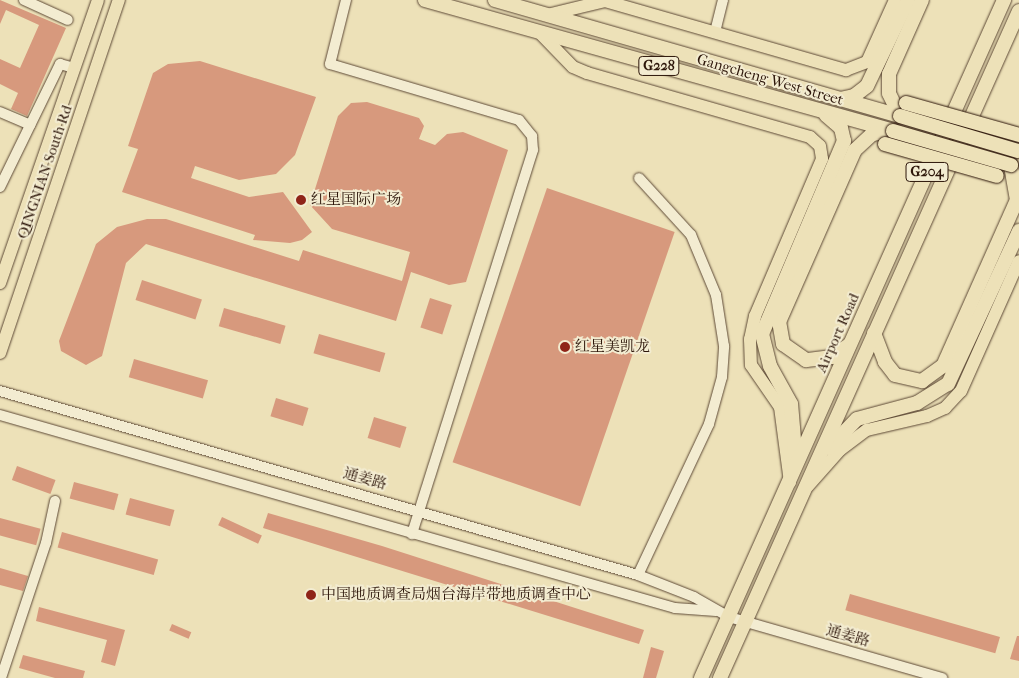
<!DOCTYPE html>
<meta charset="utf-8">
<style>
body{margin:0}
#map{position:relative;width:1019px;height:678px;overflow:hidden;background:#ede1b8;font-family:"IM FELL French Canon","Noto Serif SC",serif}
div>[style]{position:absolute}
.building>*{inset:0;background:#d7997d;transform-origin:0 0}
.roads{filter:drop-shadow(0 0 1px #5d4936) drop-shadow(0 0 1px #5d4936)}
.minor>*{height:10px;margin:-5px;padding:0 5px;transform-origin:5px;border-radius:5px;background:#f3ecd1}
.major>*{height:12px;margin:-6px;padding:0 6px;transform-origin:6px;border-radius:6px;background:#ede1b8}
.highway>*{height:14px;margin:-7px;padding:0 7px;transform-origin:7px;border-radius:7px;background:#ede1b8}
.bridges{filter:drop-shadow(0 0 1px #2d160a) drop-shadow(0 0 1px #2d160a)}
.highway-bridge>*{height:14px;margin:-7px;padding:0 7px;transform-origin:7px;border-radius:7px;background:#ede1b8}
.dots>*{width:14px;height:14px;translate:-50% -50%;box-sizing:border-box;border:2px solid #f3ecd1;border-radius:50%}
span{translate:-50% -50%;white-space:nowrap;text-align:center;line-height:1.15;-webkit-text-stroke:4px #f3ecd1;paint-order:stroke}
.shield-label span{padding:1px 4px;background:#f3ecd1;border:1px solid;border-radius:4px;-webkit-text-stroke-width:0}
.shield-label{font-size:14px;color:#2d160a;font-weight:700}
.street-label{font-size:15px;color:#2d160a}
.poi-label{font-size:15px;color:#2d160a}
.left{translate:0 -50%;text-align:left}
</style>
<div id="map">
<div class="building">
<i style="clip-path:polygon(0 0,66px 28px,27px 116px,11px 109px,18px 93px,0 84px,0 59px,20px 68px,39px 25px,6px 10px,0 24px)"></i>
<i style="clip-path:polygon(200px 61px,316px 97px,295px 155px,276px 174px,239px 180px,195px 166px,191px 178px,249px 197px,283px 192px,312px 232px,302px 240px,290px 243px,253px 240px,255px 235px,122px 192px,138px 149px,128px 146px,153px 73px,168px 64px)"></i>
<i style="clip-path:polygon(367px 102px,419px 118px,424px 126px,419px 139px,435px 145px,447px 134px,463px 132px,508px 150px,466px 282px,449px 285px,411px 272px,396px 321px,146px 244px,126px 263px,102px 356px,86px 365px,61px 351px,59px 341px,96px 244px,117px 227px,147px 219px,166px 219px,299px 261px,303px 250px,402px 281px,410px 252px,332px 229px,310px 205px,338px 116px,351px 103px)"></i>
<i style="left:547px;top:188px;width:135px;height:290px;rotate:19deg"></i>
<i style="left:142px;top:280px;width:63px;height:21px;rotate:18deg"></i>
<i style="left:430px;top:298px;width:23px;height:31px;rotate:18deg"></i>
<i style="left:224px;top:308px;width:64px;height:19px;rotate:16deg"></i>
<i style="left:319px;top:334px;width:69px;height:20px;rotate:16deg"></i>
<i style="left:134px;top:359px;width:77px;height:19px;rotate:16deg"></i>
<i style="left:276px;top:398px;width:34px;height:19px;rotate:17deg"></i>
<i style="left:374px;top:417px;width:34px;height:22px;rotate:17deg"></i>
<i style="left:17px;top:466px;width:41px;height:15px;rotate:20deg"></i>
<i style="left:74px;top:482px;width:46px;height:17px;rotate:15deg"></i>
<i style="left:130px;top:498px;width:46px;height:17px;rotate:15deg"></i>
<i style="clip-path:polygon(268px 513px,382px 546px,644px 630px,639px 644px,263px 528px)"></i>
<i style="left:222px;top:517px;width:44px;height:9px;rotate:25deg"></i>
<i style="left:0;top:518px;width:42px;height:17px;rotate:15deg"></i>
<i style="left:62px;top:532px;width:100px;height:16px;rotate:16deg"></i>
<i style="clip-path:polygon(0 568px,28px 576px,23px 591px,0 585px)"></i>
<i style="left:850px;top:594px;width:156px;height:17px;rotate:16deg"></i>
<i style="clip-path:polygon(39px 607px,125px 630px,115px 666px,101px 662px,107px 640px,36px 621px)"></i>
<i style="left:172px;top:624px;width:21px;height:7px;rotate:23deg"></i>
<i style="clip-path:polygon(1017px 636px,1019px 636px,1019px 661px,1010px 659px)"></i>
<i style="clip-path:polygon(651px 647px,664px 651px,656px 678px,643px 678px)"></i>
<i style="clip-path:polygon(23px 655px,85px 671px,83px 678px,55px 678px,19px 668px)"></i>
</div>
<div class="roads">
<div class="minor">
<i style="left:24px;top:0;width:48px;rotate:24.4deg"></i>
<i style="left:346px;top:0;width:66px;rotate:104deg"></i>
<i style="left:330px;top:64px;width:197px;rotate:16.5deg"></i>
<i style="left:519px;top:120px;width:21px;rotate:51deg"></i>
<i style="left:532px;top:136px;width:14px;rotate:86deg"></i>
<i style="left:533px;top:150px;width:403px;rotate:107.5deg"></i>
<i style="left:715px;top:32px;width:33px;rotate:-76deg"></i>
<i style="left:0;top:112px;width:33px;rotate:23deg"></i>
<i style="left:0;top:187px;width:137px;rotate:-64deg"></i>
<i style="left:60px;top:64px;width:15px;rotate:16deg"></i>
<i style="left:0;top:391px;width:664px;rotate:16.09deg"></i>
<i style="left:638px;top:575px;width:60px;rotate:21.4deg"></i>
<i style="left:694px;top:597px;width:40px;rotate:29.7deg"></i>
<i style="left:729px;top:617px;width:222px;rotate:16deg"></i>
<i style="left:0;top:415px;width:702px;rotate:15.96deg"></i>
<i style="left:675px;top:608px;width:41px;rotate:4.2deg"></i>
<i style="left:638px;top:575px;width:167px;rotate:-64.8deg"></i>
<i style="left:709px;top:424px;width:49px;rotate:-74.5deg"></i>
<i style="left:722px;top:377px;width:31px;rotate:-86deg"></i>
<i style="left:724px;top:346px;width:52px;rotate:-98.9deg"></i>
<i style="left:716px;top:295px;width:65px;rotate:-112.6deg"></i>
<i style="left:691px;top:235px;width:77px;rotate:-132.4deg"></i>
<i style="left:1px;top:678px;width:142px;rotate:-71.6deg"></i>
<i style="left:46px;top:543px;width:43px;rotate:-77.9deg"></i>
</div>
<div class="major">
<i style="left:547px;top:15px;width:60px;rotate:-13.6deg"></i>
<i style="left:605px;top:1px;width:251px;rotate:16deg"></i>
<i style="left:846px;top:70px;width:22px;rotate:-21deg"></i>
<i style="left:867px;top:62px;width:68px;rotate:-65.7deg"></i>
<i style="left:540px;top:33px;width:47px;rotate:45.9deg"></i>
<i style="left:573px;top:67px;width:15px;rotate:23deg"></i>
<i style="left:587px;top:73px;width:232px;rotate:16deg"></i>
<i style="left:810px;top:137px;width:13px;rotate:42deg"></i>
<i style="left:820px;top:146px;width:13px;rotate:81deg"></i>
<i style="left:822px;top:159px;width:171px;rotate:113.1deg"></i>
<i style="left:755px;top:316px;width:24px;rotate:102deg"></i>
<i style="left:750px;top:339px;width:26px;rotate:88deg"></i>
<i style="left:751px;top:365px;width:51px;rotate:55.4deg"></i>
<i style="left:780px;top:407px;width:76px;rotate:82.4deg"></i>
<i style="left:0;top:283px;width:299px;rotate:-70.9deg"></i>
<i style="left:0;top:353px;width:373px;rotate:-71.4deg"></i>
<i style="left:808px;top:486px;width:48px;rotate:-48.4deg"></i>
<i style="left:840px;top:450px;width:34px;rotate:-37deg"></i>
<i style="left:867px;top:430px;width:62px;rotate:-13.1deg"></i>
<i style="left:927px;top:416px;width:20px;rotate:-24deg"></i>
<i style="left:945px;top:408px;width:23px;rotate:-47deg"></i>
<i style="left:961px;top:391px;width:142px;rotate:-66deg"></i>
</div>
<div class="highway">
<i style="left:425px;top:0;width:486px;rotate:15.6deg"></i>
<i style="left:495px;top:0;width:421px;rotate:16deg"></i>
<i style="left:840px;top:99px;width:14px;rotate:-12deg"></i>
<i style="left:854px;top:96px;width:16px;rotate:-38deg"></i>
<i style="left:867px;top:86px;width:95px;rotate:-64.5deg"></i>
<i style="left:900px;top:116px;width:25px;rotate:-116deg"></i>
<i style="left:889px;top:93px;width:19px;rotate:-90deg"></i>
<i style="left:889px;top:74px;width:81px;rotate:-66deg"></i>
<i style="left:874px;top:333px;width:31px;rotate:69deg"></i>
<i style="left:885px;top:362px;width:16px;rotate:52deg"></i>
<i style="left:895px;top:375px;width:28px;rotate:13deg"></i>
<i style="left:922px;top:381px;width:26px;rotate:-36deg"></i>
<i style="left:943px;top:366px;width:182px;rotate:-66deg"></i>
<i style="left:1017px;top:200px;width:36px;rotate:-100deg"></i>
<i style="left:849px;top:345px;width:21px;rotate:145deg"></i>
<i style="left:832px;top:357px;width:26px;rotate:173deg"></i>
<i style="left:806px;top:360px;width:28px;rotate:-145deg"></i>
<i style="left:783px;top:344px;width:22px;rotate:-100deg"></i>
<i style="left:779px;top:322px;width:188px;rotate:-66.2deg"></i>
<i style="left:855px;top:150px;width:23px;rotate:-43deg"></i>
<i style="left:872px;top:134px;width:15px;rotate:-8deg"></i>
<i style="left:829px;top:448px;width:40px;rotate:-46deg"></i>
<i style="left:857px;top:419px;width:62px;rotate:-14.9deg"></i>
<i style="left:917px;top:403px;width:36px;rotate:-32deg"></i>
<i style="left:948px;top:384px;width:169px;rotate:-65.1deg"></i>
<i style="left:796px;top:463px;width:59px;rotate:-94.8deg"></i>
<i style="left:791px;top:404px;width:43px;rotate:-118.9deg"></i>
<i style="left:770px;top:366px;width:33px;rotate:-104deg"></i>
<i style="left:762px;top:334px;width:210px;rotate:-67deg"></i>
<i style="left:844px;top:141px;width:13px;rotate:-103deg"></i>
<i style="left:841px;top:128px;width:20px;rotate:-139deg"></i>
<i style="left:701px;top:678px;width:743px;rotate:-65.92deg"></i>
<i style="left:720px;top:678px;width:731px;rotate:-65.85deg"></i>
</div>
</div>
<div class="bridges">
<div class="highway-bridge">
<i style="left:906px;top:103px;width:117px;rotate:15.8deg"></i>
<i style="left:900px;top:116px;width:123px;rotate:16.5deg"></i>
<i style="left:893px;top:131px;width:123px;rotate:16.1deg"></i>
<i style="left:885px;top:144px;width:116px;rotate:15.9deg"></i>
</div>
</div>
<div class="dots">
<i style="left:301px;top:200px;background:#8f2418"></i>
<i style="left:565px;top:347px;background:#8f2418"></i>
<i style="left:311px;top:595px;background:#8f2418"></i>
</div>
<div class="shield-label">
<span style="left:659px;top:66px">G228</span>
<span style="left:927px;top:172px">G204</span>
</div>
<div class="street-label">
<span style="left:770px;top:80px;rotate:16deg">Gangcheng West Street</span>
<span style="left:45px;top:172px;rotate:-71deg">QINGNIAN South Rd</span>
<span style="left:838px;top:333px;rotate:-66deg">Airport Road</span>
<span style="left:365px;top:479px;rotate:16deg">通姜路</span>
<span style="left:848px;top:636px;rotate:16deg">通姜路</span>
</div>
<div class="poi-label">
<span class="left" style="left:311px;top:200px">红星国际广场</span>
<span class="left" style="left:575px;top:347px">红星美凯龙</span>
<span class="left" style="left:321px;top:595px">中国地质调查局烟台海岸带地质调查中心</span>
</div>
</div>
